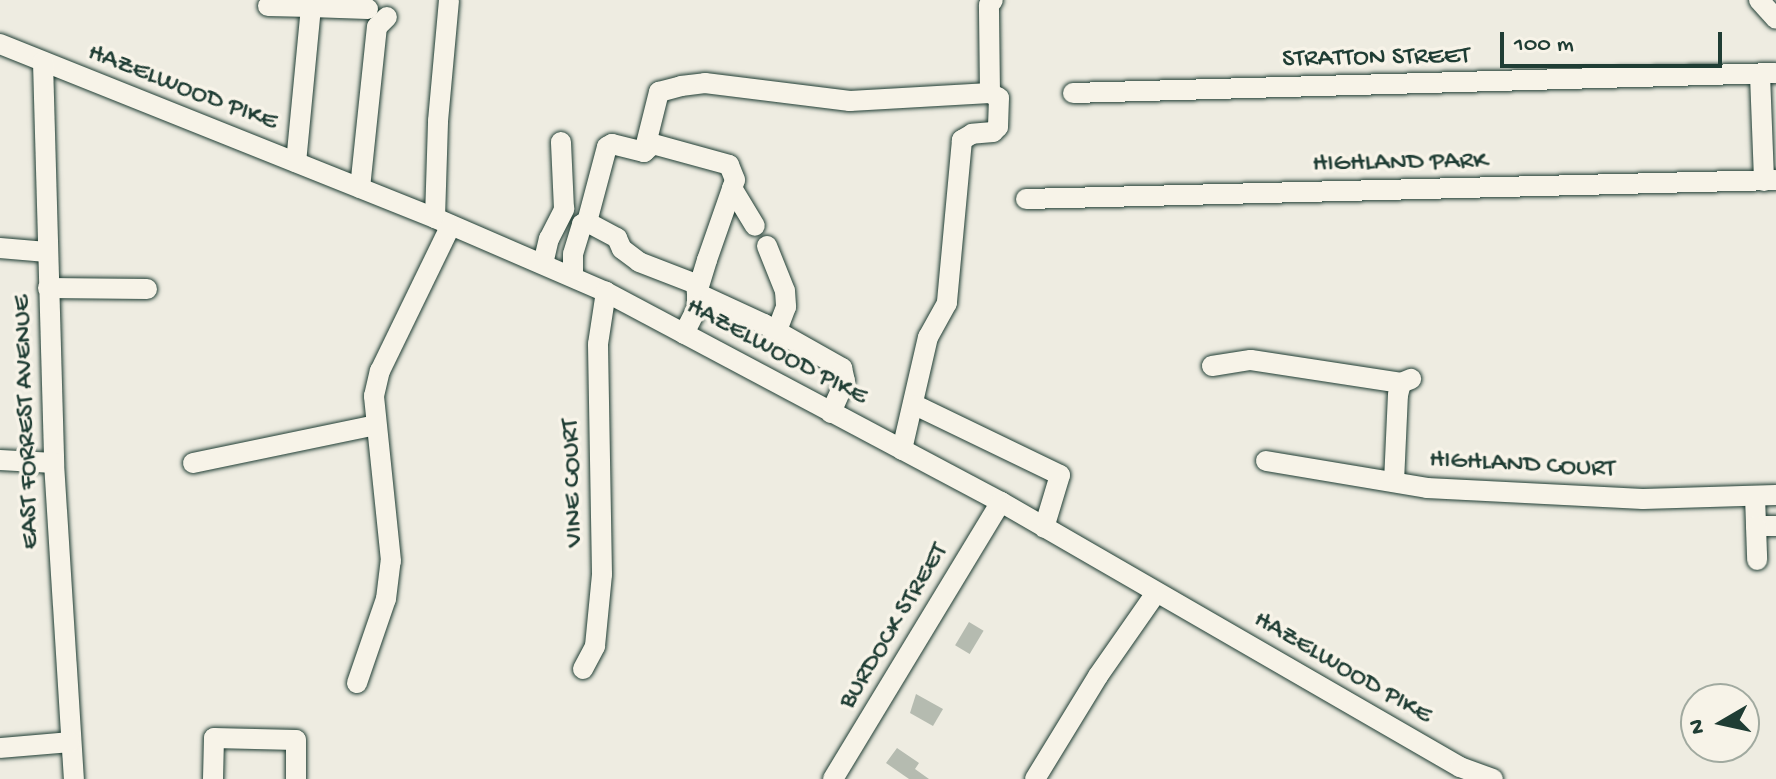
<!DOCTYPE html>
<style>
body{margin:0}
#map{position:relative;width:1776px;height:779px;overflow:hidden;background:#eeece1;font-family:"Gochi Hand",sans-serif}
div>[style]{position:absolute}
.building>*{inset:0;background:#b5bbb0;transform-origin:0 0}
.roads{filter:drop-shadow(0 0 2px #1f3d34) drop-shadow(0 0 2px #1f3d34)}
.minor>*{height:20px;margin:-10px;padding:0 10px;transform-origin:10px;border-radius:10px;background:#f7f3e8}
span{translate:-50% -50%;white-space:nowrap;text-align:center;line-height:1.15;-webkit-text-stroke:7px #f7f3e8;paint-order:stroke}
.street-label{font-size:26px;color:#1f3d34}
.north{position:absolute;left:1680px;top:683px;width:80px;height:80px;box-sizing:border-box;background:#f7f3e8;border:2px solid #a1aaa0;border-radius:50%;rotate:261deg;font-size:22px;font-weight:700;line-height:32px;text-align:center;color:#1f3d34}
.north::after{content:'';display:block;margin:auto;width:28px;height:36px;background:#1f3d34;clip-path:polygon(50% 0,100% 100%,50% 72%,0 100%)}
.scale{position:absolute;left:1500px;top:32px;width:222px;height:36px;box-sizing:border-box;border:4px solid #1f3d34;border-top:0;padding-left:10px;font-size:24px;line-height:28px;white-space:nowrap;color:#1f3d34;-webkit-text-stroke:6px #f7f3e8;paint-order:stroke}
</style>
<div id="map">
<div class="building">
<i style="left:969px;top:622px;width:17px;height:27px;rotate:31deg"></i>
<i style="clip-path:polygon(916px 694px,943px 709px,933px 726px,910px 713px)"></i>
<i style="clip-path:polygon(897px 748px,919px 763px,915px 769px,929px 779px,909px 779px,886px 763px)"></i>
</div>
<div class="roads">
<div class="minor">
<i style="left:1759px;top:0;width:25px;rotate:48deg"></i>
<i style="left:268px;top:6px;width:43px;rotate:1.3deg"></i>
<i style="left:311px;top:7px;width:156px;rotate:95.5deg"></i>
<i style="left:311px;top:7px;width:57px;rotate:2deg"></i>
<i style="left:0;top:44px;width:469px;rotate:21.8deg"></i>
<i style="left:435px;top:218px;width:186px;rotate:23.4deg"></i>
<i style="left:606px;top:292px;width:447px;rotate:28deg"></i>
<i style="left:1001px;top:502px;width:530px;rotate:30deg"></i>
<i style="left:1460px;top:767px;width:35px;rotate:20deg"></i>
<i style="left:43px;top:62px;width:401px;rotate:88.4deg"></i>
<i style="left:54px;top:463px;width:317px;rotate:86.4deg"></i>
<i style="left:1760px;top:75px;width:106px;rotate:87.8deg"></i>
<i style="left:990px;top:93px;width:88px;rotate:-90.7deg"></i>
<i style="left:989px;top:5px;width:6px;rotate:-51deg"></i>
<i style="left:1073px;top:93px;width:703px;rotate:-1.63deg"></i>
<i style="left:644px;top:152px;width:62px;rotate:-76deg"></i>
<i style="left:659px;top:92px;width:23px;rotate:-15deg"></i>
<i style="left:681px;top:86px;width:24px;rotate:-7deg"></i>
<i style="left:705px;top:83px;width:146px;rotate:7.1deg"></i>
<i style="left:850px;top:101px;width:140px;rotate:-3.3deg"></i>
<i style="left:990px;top:93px;width:10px;rotate:29deg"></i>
<i style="left:999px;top:98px;width:29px;rotate:92deg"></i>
<i style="left:998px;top:127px;width:7px;rotate:135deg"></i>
<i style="left:993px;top:132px;width:21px;rotate:175deg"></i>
<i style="left:972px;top:134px;width:12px;rotate:149deg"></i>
<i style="left:962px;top:140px;width:164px;rotate:95.3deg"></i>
<i style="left:947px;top:303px;width:39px;rotate:119deg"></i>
<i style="left:928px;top:337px;width:116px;rotate:103deg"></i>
<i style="left:360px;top:188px;width:162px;rotate:-84deg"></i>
<i style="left:377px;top:27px;width:14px;rotate:-45deg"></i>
<i style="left:732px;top:188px;width:44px;rotate:58.8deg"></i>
<i style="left:1026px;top:199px;width:750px;rotate:-1.45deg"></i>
<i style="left:435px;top:218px;width:97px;rotate:-88.2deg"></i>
<i style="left:438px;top:121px;width:121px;rotate:-84.8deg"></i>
<i style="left:587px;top:222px;width:78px;rotate:-75.1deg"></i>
<i style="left:607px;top:147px;width:6px;rotate:-31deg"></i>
<i style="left:612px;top:144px;width:33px;rotate:14deg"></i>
<i style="left:644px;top:152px;width:12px;rotate:-42deg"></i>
<i style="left:653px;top:144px;width:79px;rotate:15.4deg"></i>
<i style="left:729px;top:165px;width:16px;rotate:68deg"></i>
<i style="left:735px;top:180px;width:85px;rotate:109.3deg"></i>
<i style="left:707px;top:260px;width:34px;rotate:107deg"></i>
<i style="left:697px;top:293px;width:15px;rotate:90deg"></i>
<i style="left:697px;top:308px;width:29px;rotate:117deg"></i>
<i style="left:767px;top:246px;width:48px;rotate:68.2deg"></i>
<i style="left:785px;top:291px;width:16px;rotate:86deg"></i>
<i style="left:786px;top:307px;width:28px;rotate:111deg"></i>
<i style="left:0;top:248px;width:47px;rotate:4.9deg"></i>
<i style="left:543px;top:264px;width:26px;rotate:-77deg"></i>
<i style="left:549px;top:239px;width:34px;rotate:-63deg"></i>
<i style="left:564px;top:209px;width:67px;rotate:-92.6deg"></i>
<i style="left:573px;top:277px;width:23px;rotate:-90deg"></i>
<i style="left:573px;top:254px;width:31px;rotate:-73deg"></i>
<i style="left:582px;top:224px;width:5px;rotate:-22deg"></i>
<i style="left:587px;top:222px;width:34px;rotate:28deg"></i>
<i style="left:617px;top:238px;width:12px;rotate:66deg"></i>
<i style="left:622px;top:249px;width:21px;rotate:37deg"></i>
<i style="left:639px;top:262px;width:61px;rotate:21.1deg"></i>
<i style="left:696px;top:284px;width:9px;rotate:84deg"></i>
<i style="left:697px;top:293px;width:74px;rotate:24.8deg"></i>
<i style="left:764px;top:324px;width:90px;rotate:29.4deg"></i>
<i style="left:842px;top:368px;width:13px;rotate:77deg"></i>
<i style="left:845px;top:381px;width:35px;rotate:114deg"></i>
<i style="left:48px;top:288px;width:99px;rotate:0.6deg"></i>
<i style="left:1212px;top:366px;width:39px;rotate:-9deg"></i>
<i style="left:1251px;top:360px;width:152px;rotate:8.7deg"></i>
<i style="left:915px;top:405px;width:161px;rotate:25.8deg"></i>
<i style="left:1060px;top:475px;width:55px;rotate:106.8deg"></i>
<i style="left:0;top:460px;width:54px;rotate:3.2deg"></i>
<i style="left:1266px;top:461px;width:163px;rotate:9.5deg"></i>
<i style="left:1427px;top:488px;width:216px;rotate:2.9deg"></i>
<i style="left:1643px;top:499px;width:133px;rotate:-1.7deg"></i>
<i style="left:193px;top:463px;width:187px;rotate:-11.7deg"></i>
<i style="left:1394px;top:482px;width:87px;rotate:-87.4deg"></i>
<i style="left:1398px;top:395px;width:12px;rotate:-76deg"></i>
<i style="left:1401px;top:383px;width:11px;rotate:-22deg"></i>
<i style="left:1755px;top:496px;width:30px;rotate:88deg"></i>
<i style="left:1756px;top:526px;width:20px"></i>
<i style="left:1756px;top:526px;width:34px;rotate:88deg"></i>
<i style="left:583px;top:669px;width:26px;rotate:-62deg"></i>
<i style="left:595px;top:646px;width:72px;rotate:-84.4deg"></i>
<i style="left:602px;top:574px;width:230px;rotate:-91deg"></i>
<i style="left:598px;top:344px;width:53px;rotate:-81.3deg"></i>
<i style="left:357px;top:683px;width:89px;rotate:-71deg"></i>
<i style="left:386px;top:599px;width:38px;rotate:-83deg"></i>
<i style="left:391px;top:561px;width:166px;rotate:-95.9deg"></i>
<i style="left:374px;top:396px;width:26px;rotate:-77deg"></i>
<i style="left:380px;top:371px;width:162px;rotate:-64.1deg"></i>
<i style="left:0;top:748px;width:70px;rotate:-4.9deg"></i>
<i style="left:213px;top:779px;width:41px;rotate:-88.6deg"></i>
<i style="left:214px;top:738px;width:82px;rotate:1.4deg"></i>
<i style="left:296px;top:740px;width:39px;rotate:90deg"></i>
<i style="left:833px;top:779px;width:324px;rotate:-58.8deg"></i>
<i style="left:1035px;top:779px;width:121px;rotate:-58.5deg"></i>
<i style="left:1098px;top:676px;width:101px;rotate:-55.1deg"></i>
</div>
</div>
<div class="street-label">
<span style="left:1376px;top:59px;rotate:-1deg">STRATTON STREET</span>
<span style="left:182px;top:89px;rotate:21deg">HAZELWOOD PIKE</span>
<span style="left:1400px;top:164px;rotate:-1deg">HIGHLAND PARK</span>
<span style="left:776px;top:353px;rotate:28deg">HAZELWOOD PIKE</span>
<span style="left:28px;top:422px;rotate:-92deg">EAST FORREST AVENUE</span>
<span style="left:1522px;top:466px;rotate:3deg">HIGHLAND COURT</span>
<span style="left:574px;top:483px;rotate:-92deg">VINE COURT</span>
<span style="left:895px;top:627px;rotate:-59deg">BURDOCK STREET</span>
<span style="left:1342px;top:669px;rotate:30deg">HAZELWOOD PIKE</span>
</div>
<div class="north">N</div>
<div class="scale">100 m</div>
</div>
